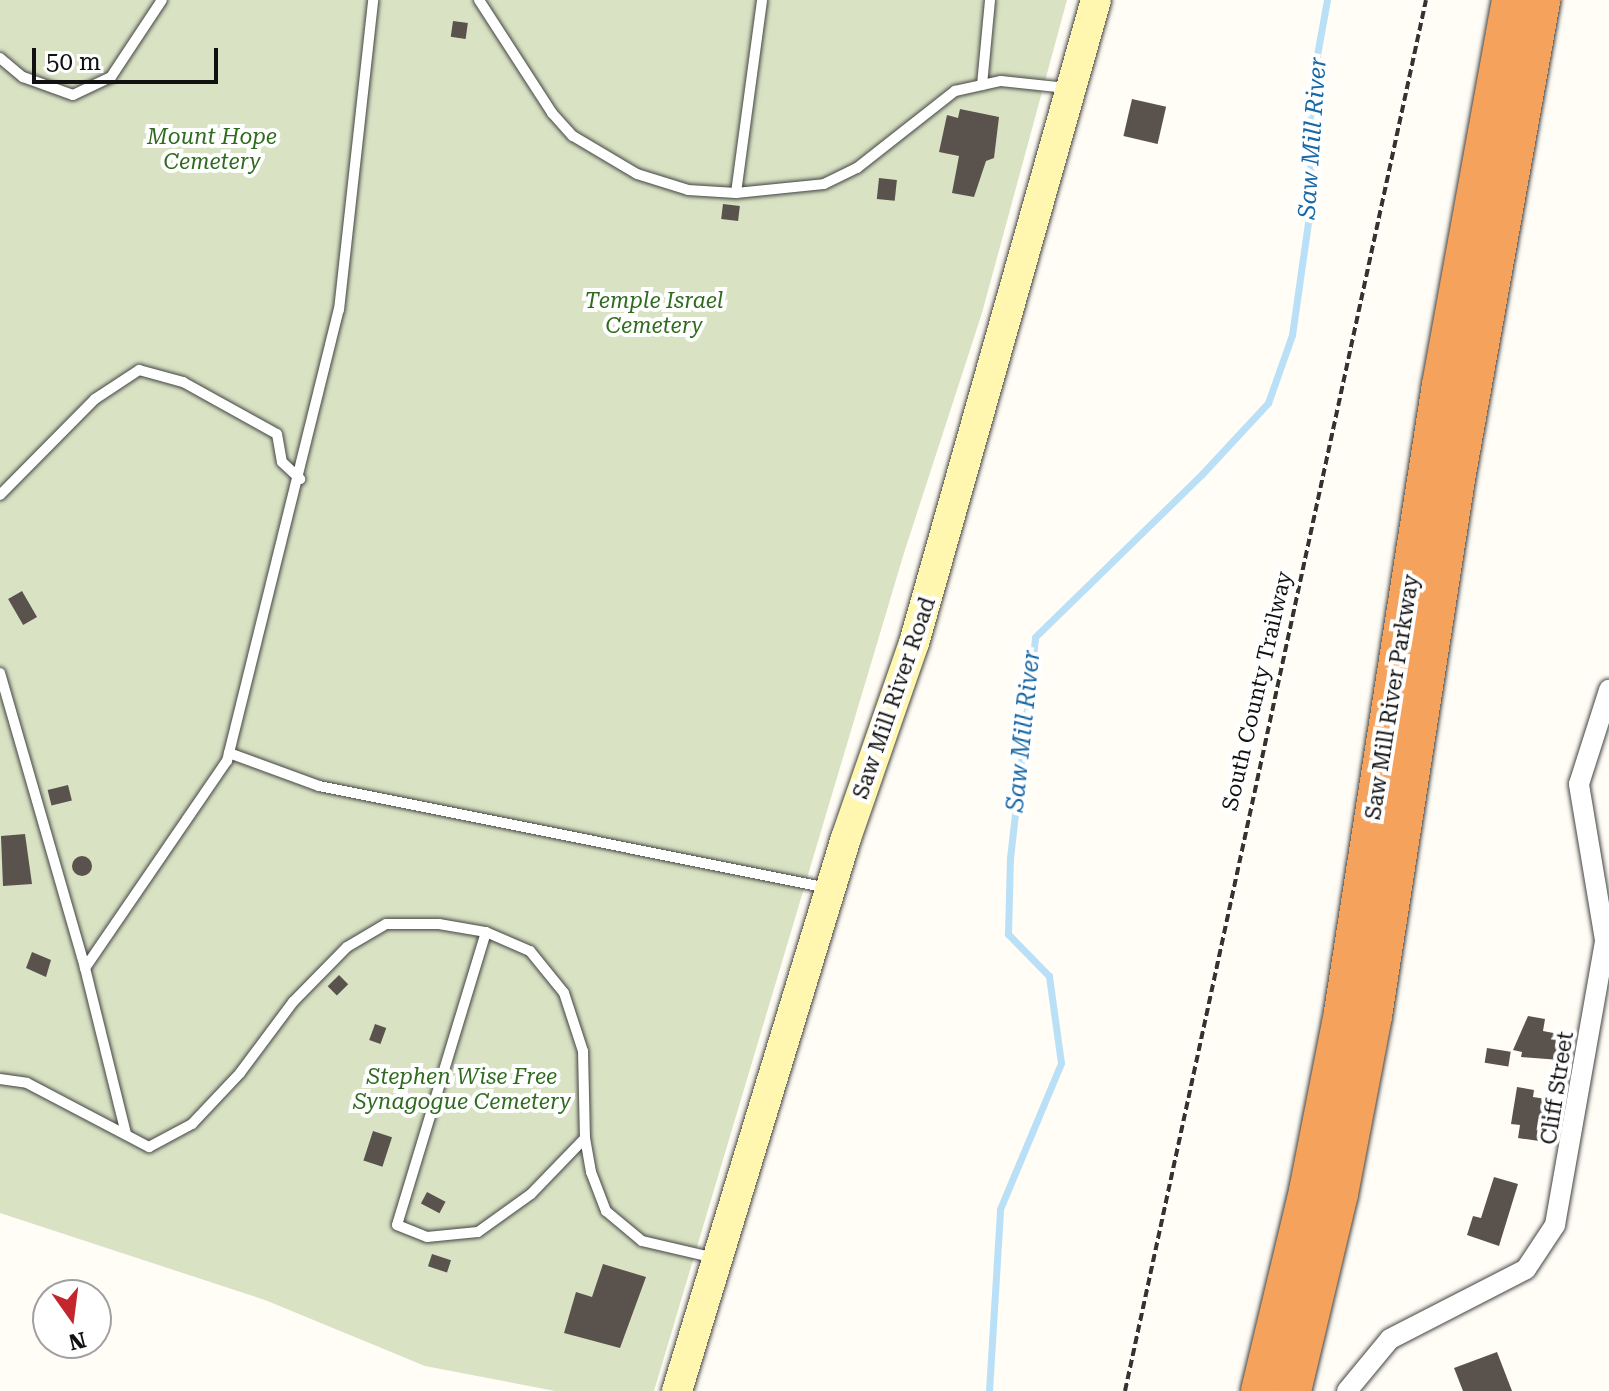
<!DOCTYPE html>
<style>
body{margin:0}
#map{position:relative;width:1609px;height:1391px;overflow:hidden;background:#fffdf5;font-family:"Roboto Serif",serif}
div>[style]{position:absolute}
.cemetery>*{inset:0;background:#d9e3c4}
.stream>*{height:7px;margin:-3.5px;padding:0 3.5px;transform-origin:3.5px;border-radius:3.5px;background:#b9e0f7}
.building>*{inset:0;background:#5a524d;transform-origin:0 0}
.round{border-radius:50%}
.path>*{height:4px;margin-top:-2px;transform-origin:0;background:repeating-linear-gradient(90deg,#333 0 8px,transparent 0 12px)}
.roads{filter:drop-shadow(0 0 2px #444) drop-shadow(0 0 2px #444)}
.lane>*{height:10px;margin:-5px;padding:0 5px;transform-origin:5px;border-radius:5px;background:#fff}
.street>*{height:20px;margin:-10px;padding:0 10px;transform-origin:10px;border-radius:10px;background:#fff}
.secondary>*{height:30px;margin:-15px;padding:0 15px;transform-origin:15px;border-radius:15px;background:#fff6b0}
.highway>*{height:38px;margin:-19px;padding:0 19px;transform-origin:19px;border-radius:19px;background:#f5a25d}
span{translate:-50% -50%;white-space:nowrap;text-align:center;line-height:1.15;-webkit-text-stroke:8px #fff;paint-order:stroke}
.park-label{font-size:22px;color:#2f6b1f;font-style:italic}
.street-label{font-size:22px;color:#111}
.water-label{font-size:24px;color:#1768a6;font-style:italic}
.north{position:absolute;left:32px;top:1279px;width:80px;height:80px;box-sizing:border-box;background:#fff;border:2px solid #a0a0a0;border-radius:50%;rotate:166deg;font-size:22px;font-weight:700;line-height:32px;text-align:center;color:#111}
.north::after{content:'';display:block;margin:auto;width:28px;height:36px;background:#c4262e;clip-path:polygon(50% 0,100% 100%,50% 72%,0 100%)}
.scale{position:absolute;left:32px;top:48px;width:186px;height:36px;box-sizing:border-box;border:4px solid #111;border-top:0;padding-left:10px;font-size:24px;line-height:28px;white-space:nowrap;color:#111;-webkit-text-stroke:6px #fff;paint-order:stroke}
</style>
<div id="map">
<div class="cemetery">
<i style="clip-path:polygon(0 0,1067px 0,982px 313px,904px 553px,654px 1391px,555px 1391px,425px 1366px,265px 1300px,0 1213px)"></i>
</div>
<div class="stream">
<i style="left:989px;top:1391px;width:182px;rotate:-86.5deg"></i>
<i style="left:1000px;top:1209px;width:158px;rotate:-67.3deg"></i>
<i style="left:1061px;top:1063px;width:88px;rotate:-97.9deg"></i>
<i style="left:1049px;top:976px;width:59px;rotate:-134.3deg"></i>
<i style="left:1008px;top:934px;width:76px;rotate:-88.5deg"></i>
<i style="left:1010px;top:858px;width:222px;rotate:-83.5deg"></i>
<i style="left:1035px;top:637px;width:233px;rotate:-44.3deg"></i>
<i style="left:1202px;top:474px;width:97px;rotate:-47.1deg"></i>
<i style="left:1268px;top:403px;width:72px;rotate:-70.6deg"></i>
<i style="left:1292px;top:335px;width:127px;rotate:-81.9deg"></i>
<i style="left:1310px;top:209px;width:121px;rotate:-89.5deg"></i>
<i style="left:1311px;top:88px;width:89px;rotate:-79.7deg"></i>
</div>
<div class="building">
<i style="left:453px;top:21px;width:15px;height:16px;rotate:8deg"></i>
<i style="left:1132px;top:99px;width:35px;height:38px;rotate:13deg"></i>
<i style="clip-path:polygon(960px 109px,999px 117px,994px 158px,986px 161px,974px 197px,952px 193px,959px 156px,939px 152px,947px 115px,958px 118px)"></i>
<i style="left:879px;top:178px;width:18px;height:21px;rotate:6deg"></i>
<i style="left:723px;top:204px;width:17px;height:15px;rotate:7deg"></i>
<i style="left:22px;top:591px;width:30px;height:16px;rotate:60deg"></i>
<i style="left:68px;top:785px;width:16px;height:21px;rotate:76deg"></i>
<i style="clip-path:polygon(25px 834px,32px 884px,3px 886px,1px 836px)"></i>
<i class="round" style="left:72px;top:856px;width:20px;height:20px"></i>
<i style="clip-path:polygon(32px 952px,51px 960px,46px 977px,26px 968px)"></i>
<i style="left:339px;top:975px;width:13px;height:16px;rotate:45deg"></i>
<i style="clip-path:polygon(1528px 1016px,1545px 1019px,1543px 1031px,1564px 1035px,1560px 1060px,1521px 1057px,1522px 1052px,1513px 1050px)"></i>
<i style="left:375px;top:1024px;width:12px;height:17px;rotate:20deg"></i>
<i style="left:1487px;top:1048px;width:24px;height:15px;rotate:9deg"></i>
<i style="clip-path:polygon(1517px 1087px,1534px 1090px,1533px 1097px,1546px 1099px,1539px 1141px,1518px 1138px,1520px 1125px,1511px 1124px)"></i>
<i style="left:373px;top:1131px;width:20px;height:31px;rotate:18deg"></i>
<i style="clip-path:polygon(1494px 1177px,1518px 1184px,1499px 1246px,1467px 1235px,1473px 1216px,1481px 1218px)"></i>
<i style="left:427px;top:1192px;width:21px;height:13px;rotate:28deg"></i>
<i style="left:432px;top:1254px;width:20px;height:13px;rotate:18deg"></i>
<i style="clip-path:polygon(603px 1264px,646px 1277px,620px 1348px,564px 1333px,576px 1292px,592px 1297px)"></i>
<i style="clip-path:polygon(1497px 1352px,1512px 1391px,1463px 1391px,1454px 1368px)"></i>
</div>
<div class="path">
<i style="left:1125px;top:1391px;width:1423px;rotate:-77.79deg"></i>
</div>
<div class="roads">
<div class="lane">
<i style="left:479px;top:0;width:135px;rotate:57.1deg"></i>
<i style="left:552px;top:113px;width:31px;rotate:48deg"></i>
<i style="left:573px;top:136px;width:74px;rotate:30.7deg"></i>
<i style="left:637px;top:174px;width:53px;rotate:17.4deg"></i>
<i style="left:688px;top:190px;width:48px;rotate:3.6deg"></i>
<i style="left:736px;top:193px;width:88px;rotate:-5.8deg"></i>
<i style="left:824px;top:184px;width:37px;rotate:-26deg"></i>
<i style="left:857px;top:168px;width:125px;rotate:-38.2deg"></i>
<i style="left:955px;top:91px;width:47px;rotate:-12.3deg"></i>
<i style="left:1001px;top:81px;width:66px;rotate:6.1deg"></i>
<i style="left:0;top:58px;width:30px;rotate:40deg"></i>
<i style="left:23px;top:77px;width:53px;rotate:19.8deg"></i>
<i style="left:73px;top:95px;width:42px;rotate:-25.3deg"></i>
<i style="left:111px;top:77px;width:92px;rotate:-56.5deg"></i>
<i style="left:982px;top:85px;width:85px;rotate:-84.6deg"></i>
<i style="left:736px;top:193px;width:195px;rotate:-82.3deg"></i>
<i style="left:0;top:495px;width:135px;rotate:-45.3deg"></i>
<i style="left:95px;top:399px;width:53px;rotate:-33.4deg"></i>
<i style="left:139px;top:370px;width:46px;rotate:15.3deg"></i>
<i style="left:183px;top:382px;width:107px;rotate:29deg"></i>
<i style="left:277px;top:434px;width:28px;rotate:80deg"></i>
<i style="left:282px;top:462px;width:25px;rotate:43deg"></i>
<i style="left:0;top:673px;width:307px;rotate:73.9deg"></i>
<i style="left:85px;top:968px;width:171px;rotate:76.1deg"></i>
<i style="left:229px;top:753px;width:96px;rotate:20.1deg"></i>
<i style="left:319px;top:786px;width:519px;rotate:11.33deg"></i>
<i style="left:486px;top:932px;width:306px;rotate:106.9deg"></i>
<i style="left:397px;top:1225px;width:32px;rotate:22deg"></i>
<i style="left:427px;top:1237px;width:51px;rotate:-5.6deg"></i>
<i style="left:478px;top:1232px;width:65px;rotate:-35.6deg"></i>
<i style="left:531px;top:1194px;width:78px;rotate:-46deg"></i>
<i style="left:85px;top:968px;width:251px;rotate:-55.6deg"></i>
<i style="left:227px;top:761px;width:465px;rotate:-76.1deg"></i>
<i style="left:339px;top:310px;width:312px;rotate:-83.7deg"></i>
<i style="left:0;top:1079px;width:27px;rotate:8deg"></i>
<i style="left:27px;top:1083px;width:138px;rotate:27.7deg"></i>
<i style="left:149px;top:1147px;width:49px;rotate:-28.1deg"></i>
<i style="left:192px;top:1124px;width:70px;rotate:-46.7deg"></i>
<i style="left:240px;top:1073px;width:89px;rotate:-53.3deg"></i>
<i style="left:293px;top:1002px;width:77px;rotate:-45.5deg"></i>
<i style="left:347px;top:947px;width:45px;rotate:-30.5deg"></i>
<i style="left:386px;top:924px;width:53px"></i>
<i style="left:439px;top:924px;width:48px;rotate:9.7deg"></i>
<i style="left:486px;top:932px;width:48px;rotate:23.4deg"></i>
<i style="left:530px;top:951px;width:54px;rotate:51deg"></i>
<i style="left:564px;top:993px;width:61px;rotate:71.9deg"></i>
<i style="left:583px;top:1051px;width:87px;rotate:88.7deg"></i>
<i style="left:585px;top:1138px;width:35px;rotate:80deg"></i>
<i style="left:591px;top:1172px;width:42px;rotate:69deg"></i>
<i style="left:606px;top:1211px;width:47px;rotate:39.8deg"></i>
<i style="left:642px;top:1241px;width:75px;rotate:13.1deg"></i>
</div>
<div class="street">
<i style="left:1347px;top:1391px;width:67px;rotate:-50.4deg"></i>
<i style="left:1390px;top:1339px;width:153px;rotate:-27.2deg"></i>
<i style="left:1526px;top:1269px;width:53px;rotate:-56.6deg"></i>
<i style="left:1555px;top:1225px;width:289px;rotate:-80deg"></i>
<i style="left:1605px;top:940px;width:158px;rotate:-99.5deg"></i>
<i style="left:1579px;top:784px;width:99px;rotate:-72.3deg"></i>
</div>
<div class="secondary">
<i style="left:677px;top:1391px;width:578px;rotate:-73.01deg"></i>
<i style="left:846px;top:838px;width:207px;rotate:-70.8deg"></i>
<i style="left:914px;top:643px;width:668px;rotate:-74.2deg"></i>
</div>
<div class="highway">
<i style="left:1260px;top:1391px;width:206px;rotate:-76.5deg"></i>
<i style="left:1308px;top:1191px;width:182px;rotate:-78.9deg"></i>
<i style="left:1343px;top:1012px;width:635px;rotate:-81.12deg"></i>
<i style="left:1441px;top:385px;width:391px;rotate:-79.7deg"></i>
<i style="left:1292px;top:1391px;width:203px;rotate:-76.6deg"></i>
<i style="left:1339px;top:1194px;width:181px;rotate:-79.2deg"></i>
<i style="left:1373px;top:1016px;width:543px;rotate:-81.21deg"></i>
<i style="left:1456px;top:479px;width:486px;rotate:-79.9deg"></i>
</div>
</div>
<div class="park-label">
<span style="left:212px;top:149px">Mount Hope<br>Cemetery</span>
<span style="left:654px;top:313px">Temple Israel<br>Cemetery</span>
<span style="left:462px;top:1089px">Stephen Wise Free<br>Synagogue Cemetery</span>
</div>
<div class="street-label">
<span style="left:1257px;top:691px;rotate:-77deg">South County Trailway</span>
<span style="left:1392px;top:697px;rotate:-81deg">Saw Mill River Parkway</span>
<span style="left:894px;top:698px;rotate:-71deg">Saw Mill River Road</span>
<span style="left:1557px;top:1088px;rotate:-81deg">Cliff Street</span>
</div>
<div class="water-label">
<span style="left:1313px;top:138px;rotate:-86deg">Saw Mill River</span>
<span style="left:1024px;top:731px;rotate:-84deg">Saw Mill River</span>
</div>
<div class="north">N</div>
<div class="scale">50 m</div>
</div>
